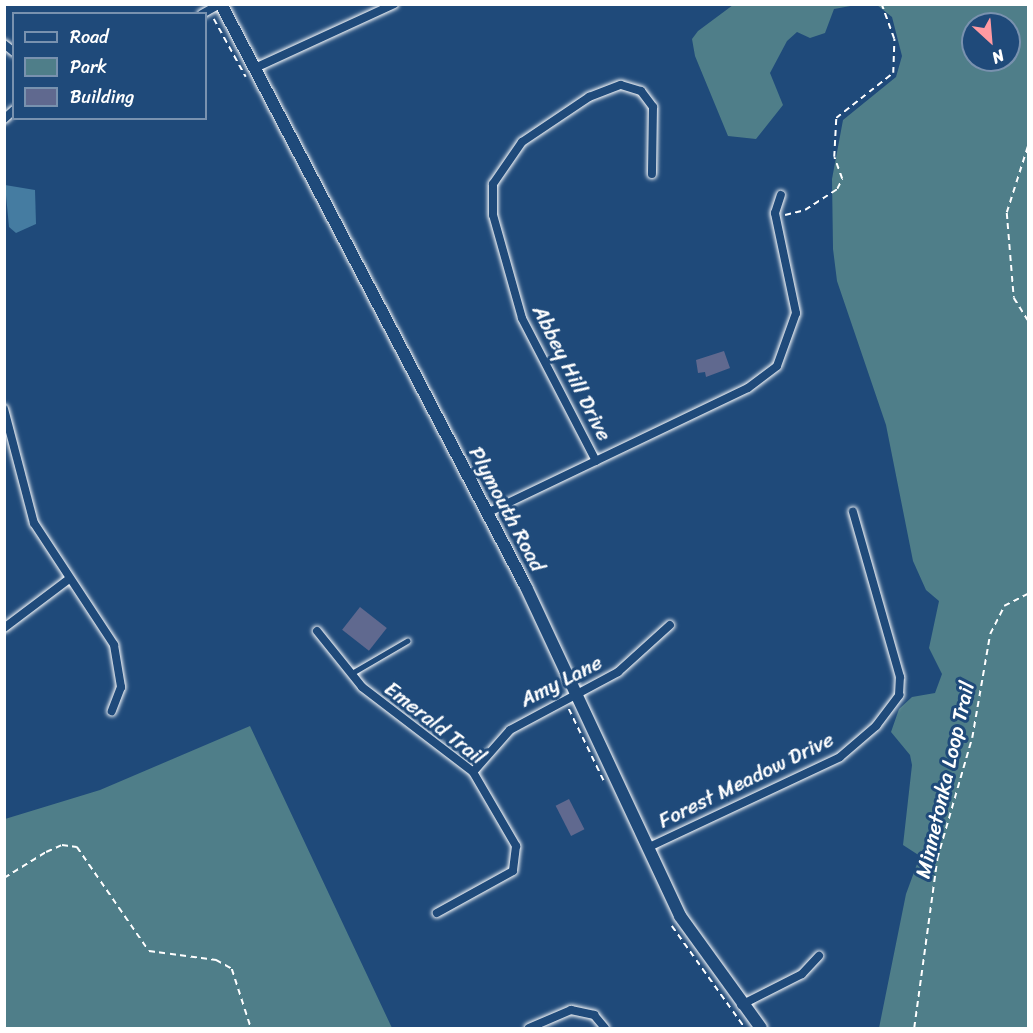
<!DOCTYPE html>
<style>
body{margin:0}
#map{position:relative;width:1033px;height:1033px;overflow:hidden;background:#1f4a7a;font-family:Sriracha,sans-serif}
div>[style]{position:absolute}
.green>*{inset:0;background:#4f7e89}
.water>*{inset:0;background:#457ca1}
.building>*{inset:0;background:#60698f;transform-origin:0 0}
.path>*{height:1.5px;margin-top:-0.75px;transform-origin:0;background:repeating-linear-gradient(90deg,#fff 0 6px,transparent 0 10.5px)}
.roads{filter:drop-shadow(0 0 2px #fff) drop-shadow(0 0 2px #fff)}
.service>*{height:4.5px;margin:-2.25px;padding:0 2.25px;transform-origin:2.25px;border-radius:2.25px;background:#1f4a7a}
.minor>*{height:8px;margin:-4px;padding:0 4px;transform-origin:4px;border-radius:4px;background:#1f4a7a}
.secondary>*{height:12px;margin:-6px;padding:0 6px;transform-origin:6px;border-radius:6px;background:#1f4a7a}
span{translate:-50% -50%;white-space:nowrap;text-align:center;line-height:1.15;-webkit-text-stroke:6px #1f4a7a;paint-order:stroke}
.street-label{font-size:21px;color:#fff}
.frame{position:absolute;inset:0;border:6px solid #fff;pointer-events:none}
.legend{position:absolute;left:12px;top:12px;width:195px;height:108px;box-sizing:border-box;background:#1f4a7a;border:2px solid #7992af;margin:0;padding:8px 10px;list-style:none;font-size:18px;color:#fff}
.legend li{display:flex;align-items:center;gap:12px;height:30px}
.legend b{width:30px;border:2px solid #7992af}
.north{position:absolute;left:961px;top:12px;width:60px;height:60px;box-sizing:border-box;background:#1f4a7a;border:2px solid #7992af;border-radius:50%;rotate:154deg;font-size:16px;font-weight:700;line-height:24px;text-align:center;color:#fff}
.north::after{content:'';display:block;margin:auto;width:21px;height:27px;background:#ff9aa2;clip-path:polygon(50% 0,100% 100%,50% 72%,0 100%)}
</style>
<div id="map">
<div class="green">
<i style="clip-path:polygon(733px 5px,856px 5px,834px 9px,825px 33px,810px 38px,797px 32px,787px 41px,770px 73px,783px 105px,756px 139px,728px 136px,695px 56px,692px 39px,698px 31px)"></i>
<i style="clip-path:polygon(evenodd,877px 5px,1028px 5px,1028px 1028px,879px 1028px,906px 894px,920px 856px,903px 845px,912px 765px,910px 755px,891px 732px,899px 709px,912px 697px,935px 693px,942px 674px,929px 648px,939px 601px,926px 590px,913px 561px,886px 425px,837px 281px,833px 249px,832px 179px,843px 120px,896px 77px,902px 56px,892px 17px,877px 5px,973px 24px,1009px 24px,1009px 60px,973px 60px,973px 24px)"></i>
<i style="clip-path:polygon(250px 726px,392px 1028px,5px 1028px,5px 819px,100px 790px)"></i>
</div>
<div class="water">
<i style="clip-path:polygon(5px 185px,35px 190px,36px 224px,16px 233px,9px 227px)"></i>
</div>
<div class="building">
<i style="clip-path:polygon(724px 351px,730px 368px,706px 377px,705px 372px,698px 373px,696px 360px)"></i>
<i style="left:360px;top:607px;width:34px;height:29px;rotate:38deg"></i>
<i style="left:569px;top:799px;width:34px;height:15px;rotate:63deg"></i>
</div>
<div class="path">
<i style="left:214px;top:19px;width:66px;rotate:61.1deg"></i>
<i style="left:1028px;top:147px;width:69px;rotate:107.7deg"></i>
<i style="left:1007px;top:213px;width:85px;rotate:85.3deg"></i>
<i style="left:1014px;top:298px;width:26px;rotate:58deg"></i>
<i style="left:785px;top:215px;width:21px;rotate:-14deg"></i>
<i style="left:805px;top:210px;width:38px;rotate:-33deg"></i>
<i style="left:837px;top:189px;width:11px;rotate:-63deg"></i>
<i style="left:842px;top:179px;width:23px;rotate:-110deg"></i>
<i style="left:834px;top:157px;width:39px;rotate:-87deg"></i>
<i style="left:836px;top:118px;width:73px;rotate:-38.3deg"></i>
<i style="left:893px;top:73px;width:34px;rotate:-88deg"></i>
<i style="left:894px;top:39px;width:37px;rotate:-110deg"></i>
<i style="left:569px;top:709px;width:82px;rotate:64.1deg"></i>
<i style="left:4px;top:878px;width:49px;rotate:-31.8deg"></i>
<i style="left:46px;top:852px;width:17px;rotate:-24deg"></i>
<i style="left:62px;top:845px;width:15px;rotate:8deg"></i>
<i style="left:77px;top:847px;width:126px;rotate:55.3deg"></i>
<i style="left:149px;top:951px;width:68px;rotate:7.7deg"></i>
<i style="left:216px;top:960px;width:18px;rotate:29deg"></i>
<i style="left:232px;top:969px;width:62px;rotate:72.1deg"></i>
<i style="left:672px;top:926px;width:125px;rotate:54.4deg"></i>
<i style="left:914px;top:1028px;width:171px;rotate:-82.2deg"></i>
<i style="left:937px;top:859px;width:126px;rotate:-73.9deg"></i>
<i style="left:972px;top:738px;width:106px;rotate:-80.2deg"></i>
<i style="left:990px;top:634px;width:31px;rotate:-63deg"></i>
<i style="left:1004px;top:606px;width:27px;rotate:-27deg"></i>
</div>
<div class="roads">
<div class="service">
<i style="left:352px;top:673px;width:64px;rotate:-30.2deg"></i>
</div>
<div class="minor">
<i style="left:202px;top:14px;width:21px;rotate:-29deg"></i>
<i style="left:4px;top:44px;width:13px;rotate:39deg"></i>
<i style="left:255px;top:68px;width:153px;rotate:-24.7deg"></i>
<i style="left:4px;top:119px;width:13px;rotate:-42deg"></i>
<i style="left:4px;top:409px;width:118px;rotate:75.3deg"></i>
<i style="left:34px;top:523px;width:146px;rotate:56.7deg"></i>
<i style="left:114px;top:645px;width:43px;rotate:80.5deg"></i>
<i style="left:121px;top:687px;width:26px;rotate:111deg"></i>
<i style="left:596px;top:461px;width:161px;rotate:-117.4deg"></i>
<i style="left:522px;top:318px;width:107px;rotate:-105.7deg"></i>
<i style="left:493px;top:215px;width:31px;rotate:-90deg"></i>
<i style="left:493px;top:184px;width:51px;rotate:-55.4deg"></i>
<i style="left:522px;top:142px;width:81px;rotate:-33.9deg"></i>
<i style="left:589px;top:97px;width:34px;rotate:-21deg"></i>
<i style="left:621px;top:85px;width:21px;rotate:17deg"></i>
<i style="left:641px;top:91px;width:20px;rotate:53deg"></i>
<i style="left:653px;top:107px;width:67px;rotate:90.9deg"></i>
<i style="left:487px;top:513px;width:289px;rotate:-25.6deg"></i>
<i style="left:748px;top:388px;width:36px;rotate:-37deg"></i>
<i style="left:777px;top:366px;width:56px;rotate:-70.3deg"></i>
<i style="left:796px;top:313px;width:102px;rotate:-101.9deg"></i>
<i style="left:775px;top:213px;width:19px;rotate:-72deg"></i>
<i style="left:4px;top:628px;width:81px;rotate:-37deg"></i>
<i style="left:317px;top:631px;width:72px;rotate:51.2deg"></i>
<i style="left:362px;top:687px;width:140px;rotate:37.4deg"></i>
<i style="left:473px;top:772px;width:86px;rotate:59.8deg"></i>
<i style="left:516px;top:846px;width:25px;rotate:97deg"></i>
<i style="left:513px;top:871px;width:87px;rotate:151.1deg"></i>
<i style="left:473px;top:772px;width:56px;rotate:-48.6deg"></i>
<i style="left:510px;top:730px;width:123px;rotate:-28.2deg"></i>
<i style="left:618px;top:672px;width:70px;rotate:-42.1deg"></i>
<i style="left:647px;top:848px;width:213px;rotate:-25.2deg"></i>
<i style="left:840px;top:757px;width:48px;rotate:-40.7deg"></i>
<i style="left:876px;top:726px;width:39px;rotate:-53deg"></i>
<i style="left:899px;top:695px;width:18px;rotate:-87deg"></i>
<i style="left:900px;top:677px;width:172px;rotate:-105.9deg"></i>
<i style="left:741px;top:1005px;width:68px;rotate:-26.9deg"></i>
<i style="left:802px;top:974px;width:25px;rotate:-47deg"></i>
<i style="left:529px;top:1028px;width:46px;rotate:-23.2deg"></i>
<i style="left:571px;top:1010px;width:24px;rotate:12deg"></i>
<i style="left:594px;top:1015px;width:17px;rotate:50deg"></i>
</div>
<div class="secondary">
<i style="left:221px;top:4px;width:658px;rotate:62.38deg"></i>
<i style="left:526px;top:587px;width:363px;rotate:64.9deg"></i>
<i style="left:680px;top:916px;width:138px;rotate:54.1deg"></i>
</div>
</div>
<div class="street-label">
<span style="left:572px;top:373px;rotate:63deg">Abbey Hill Drive</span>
<span style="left:507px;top:509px;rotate:62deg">Plymouth Road</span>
<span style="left:561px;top:681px;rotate:-27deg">Amy Lane</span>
<span style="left:435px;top:723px;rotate:38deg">Emerald Trail</span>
<span style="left:746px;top:780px;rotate:-26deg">Forest Meadow Drive</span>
<span style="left:945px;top:780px;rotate:-77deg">Minnetonka Loop Trail</span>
</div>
<div class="frame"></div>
<ul class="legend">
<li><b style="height:8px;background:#1f4a7a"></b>Road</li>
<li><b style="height:16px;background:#4f7e89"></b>Park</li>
<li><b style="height:16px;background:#60698f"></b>Building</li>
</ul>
<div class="north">N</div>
</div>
